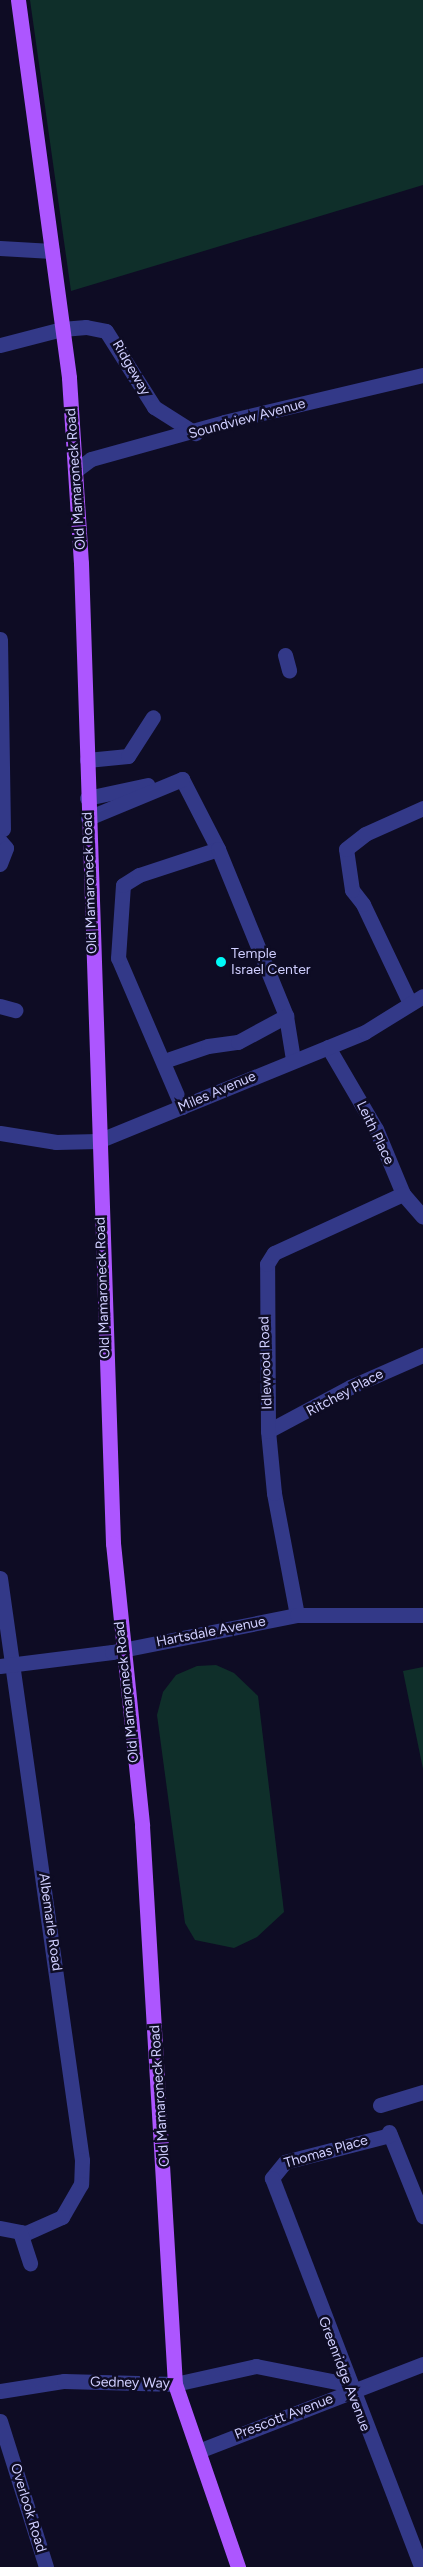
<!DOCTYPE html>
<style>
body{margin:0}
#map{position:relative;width:423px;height:2567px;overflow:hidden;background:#0e0c24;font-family:Figtree,sans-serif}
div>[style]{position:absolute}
.green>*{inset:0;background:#0f2f2a}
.minor>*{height:15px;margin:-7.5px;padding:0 7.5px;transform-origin:7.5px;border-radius:7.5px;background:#333988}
.major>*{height:15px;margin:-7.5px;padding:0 7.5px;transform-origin:7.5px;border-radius:7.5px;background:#ad56ff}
.dots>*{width:14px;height:14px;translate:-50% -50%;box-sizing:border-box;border:2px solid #0e0c24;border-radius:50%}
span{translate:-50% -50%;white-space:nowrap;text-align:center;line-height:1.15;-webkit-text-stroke:5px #0e0c24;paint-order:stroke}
.street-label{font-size:14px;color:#d0cfff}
.poi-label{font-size:14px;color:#d0cfff}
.left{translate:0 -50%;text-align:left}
</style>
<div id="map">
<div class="green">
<i style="clip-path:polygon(30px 0,423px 0,423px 185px,71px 291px)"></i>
<i style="clip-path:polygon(216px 1665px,234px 1673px,258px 1696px,284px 1912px,257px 1937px,234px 1948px,195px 1940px,185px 1923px,157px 1715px,163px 1692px,176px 1675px,197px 1666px)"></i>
<i style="clip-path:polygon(423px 1667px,423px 1769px,403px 1671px)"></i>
</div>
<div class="minor">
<i style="left:0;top:248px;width:52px;rotate:3.3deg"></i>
<i style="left:0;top:345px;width:64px;rotate:-14.5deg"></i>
<i style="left:62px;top:329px;width:24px;rotate:-5deg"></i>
<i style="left:86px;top:327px;width:20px;rotate:11deg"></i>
<i style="left:106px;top:331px;width:90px;rotate:57.7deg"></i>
<i style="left:154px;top:407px;width:49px;rotate:32.4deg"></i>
<i style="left:75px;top:471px;width:20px;rotate:-37deg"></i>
<i style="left:91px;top:459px;width:138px;rotate:-15.5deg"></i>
<i style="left:224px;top:422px;width:204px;rotate:-13.3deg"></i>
<i style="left:0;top:639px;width:190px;rotate:89.1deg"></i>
<i style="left:285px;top:655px;width:16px;rotate:75deg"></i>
<i style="left:87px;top:760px;width:41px;rotate:-5.6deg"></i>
<i style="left:128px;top:756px;width:46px;rotate:-57.3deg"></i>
<i style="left:182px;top:779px;width:79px;rotate:62.8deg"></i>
<i style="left:87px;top:798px;width:62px;rotate:-12deg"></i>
<i style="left:88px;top:818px;width:102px;rotate:-22.5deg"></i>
<i style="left:0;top:841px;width:9px;rotate:49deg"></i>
<i style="left:6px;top:848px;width:17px;rotate:111deg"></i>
<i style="left:409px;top:1001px;width:107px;rotate:-115.4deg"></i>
<i style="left:363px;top:904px;width:18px;rotate:-128deg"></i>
<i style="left:352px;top:890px;width:41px;rotate:-98.3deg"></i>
<i style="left:346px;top:849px;width:24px;rotate:-38deg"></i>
<i style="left:365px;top:834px;width:64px;rotate:-24.1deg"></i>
<i style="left:0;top:1006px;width:16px;rotate:15deg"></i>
<i style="left:328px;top:1047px;width:95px;rotate:59.7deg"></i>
<i style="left:376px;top:1129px;width:70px;rotate:67.4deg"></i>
<i style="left:403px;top:1194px;width:30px;rotate:49deg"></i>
<i style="left:164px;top:1061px;width:46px;rotate:-18.8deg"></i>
<i style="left:208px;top:1046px;width:30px;rotate:-8deg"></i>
<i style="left:238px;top:1042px;width:55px;rotate:-28.4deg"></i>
<i style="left:182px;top:1107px;width:162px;rotate:-113.2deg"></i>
<i style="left:118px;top:958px;width:73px;rotate:-86.1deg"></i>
<i style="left:123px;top:885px;width:19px;rotate:-32deg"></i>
<i style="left:139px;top:875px;width:83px;rotate:-18.2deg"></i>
<i style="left:218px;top:849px;width:180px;rotate:67.8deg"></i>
<i style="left:286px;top:1016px;width:44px;rotate:80.8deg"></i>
<i style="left:0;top:1133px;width:57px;rotate:9.1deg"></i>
<i style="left:56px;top:1142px;width:42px;rotate:-1.4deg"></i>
<i style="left:98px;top:1141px;width:288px;rotate:-22.2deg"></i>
<i style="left:365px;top:1032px;width:68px;rotate:-31.8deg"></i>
<i style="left:268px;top:1431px;width:93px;rotate:-28.2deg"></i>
<i style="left:350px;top:1387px;width:80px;rotate:-23.7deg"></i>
<i style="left:0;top:1578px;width:588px;rotate:81.98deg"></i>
<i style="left:82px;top:2160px;width:24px;rotate:92deg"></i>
<i style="left:81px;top:2184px;width:38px;rotate:120deg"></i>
<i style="left:62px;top:2217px;width:39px;rotate:156deg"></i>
<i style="left:26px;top:2233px;width:26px;rotate:-169deg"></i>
<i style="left:297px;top:1615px;width:124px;rotate:-100.7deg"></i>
<i style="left:274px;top:1493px;width:62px;rotate:-95.5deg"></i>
<i style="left:268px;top:1431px;width:167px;rotate:-90.3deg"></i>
<i style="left:267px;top:1264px;width:13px;rotate:-58deg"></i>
<i style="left:274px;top:1253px;width:142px;rotate:-24.6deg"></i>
<i style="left:0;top:1666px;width:113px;rotate:-7.1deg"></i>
<i style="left:112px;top:1652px;width:189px;rotate:-11.3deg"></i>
<i style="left:297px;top:1615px;width:126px"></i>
<i style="left:380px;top:2105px;width:45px;rotate:-16.8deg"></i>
<i style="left:389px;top:2132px;width:91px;rotate:68deg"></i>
<i style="left:390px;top:2135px;width:108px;rotate:165.6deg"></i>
<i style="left:285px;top:2162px;width:21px;rotate:129deg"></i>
<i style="left:272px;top:2178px;width:417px;rotate:69deg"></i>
<i style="left:20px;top:2232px;width:33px;rotate:72deg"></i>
<i style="left:0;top:2391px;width:65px;rotate:-8.9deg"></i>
<i style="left:64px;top:2381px;width:111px;rotate:1.5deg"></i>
<i style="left:175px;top:2384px;width:83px;rotate:-12.5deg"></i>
<i style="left:256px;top:2366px;width:93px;rotate:11.2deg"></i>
<i style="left:0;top:2421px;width:153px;rotate:72.5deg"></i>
<i style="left:201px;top:2450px;width:238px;rotate:-21.2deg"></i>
</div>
<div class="major">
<i style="left:18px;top:0;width:381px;rotate:82.3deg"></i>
<i style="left:69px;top:378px;width:185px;rotate:86.3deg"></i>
<i style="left:81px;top:563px;width:981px;rotate:88.13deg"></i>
<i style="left:113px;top:1543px;width:284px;rotate:84.1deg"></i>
<i style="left:142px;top:1826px;width:559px;rotate:86.62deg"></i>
<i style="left:175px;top:2384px;width:194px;rotate:71deg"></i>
</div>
<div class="dots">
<i style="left:221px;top:962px;background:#00faf8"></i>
</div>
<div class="street-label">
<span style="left:131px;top:368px;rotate:60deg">Ridgeway</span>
<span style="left:247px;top:419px;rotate:-15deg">Soundview Avenue</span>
<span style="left:76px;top:479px;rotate:-94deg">Old Mamaroneck Road</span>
<span style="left:90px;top:883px;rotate:-92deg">Old Mamaroneck Road</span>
<span style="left:217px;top:1092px;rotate:-23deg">Miles Avenue</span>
<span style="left:375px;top:1133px;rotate:64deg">Leith Place</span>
<span style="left:103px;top:1288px;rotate:-92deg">Old Mamaroneck Road</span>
<span style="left:266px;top:1363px;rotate:-92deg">Idlewood Road</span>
<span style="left:345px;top:1393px;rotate:-28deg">Ritchey Place</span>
<span style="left:211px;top:1632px;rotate:-11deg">Hartsdale Avenue</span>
<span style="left:127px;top:1692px;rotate:-96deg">Old Mamaroneck Road</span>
<span style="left:50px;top:1922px;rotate:82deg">Albemarle Road</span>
<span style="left:160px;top:2096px;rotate:-94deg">Old Mamaroneck Road</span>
<span style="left:326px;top:2152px;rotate:-16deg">Thomas Place</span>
<span style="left:344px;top:2374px;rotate:69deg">Greenridge Avenue</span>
<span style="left:130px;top:2383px;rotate:1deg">Gedney Way</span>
<span style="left:284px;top:2417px;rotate:-21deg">Prescott Avenue</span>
<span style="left:28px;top:2508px;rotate:73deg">Overlook Road</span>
</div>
<div class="poi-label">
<span class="left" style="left:231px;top:962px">Temple<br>Israel Center</span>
</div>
</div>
